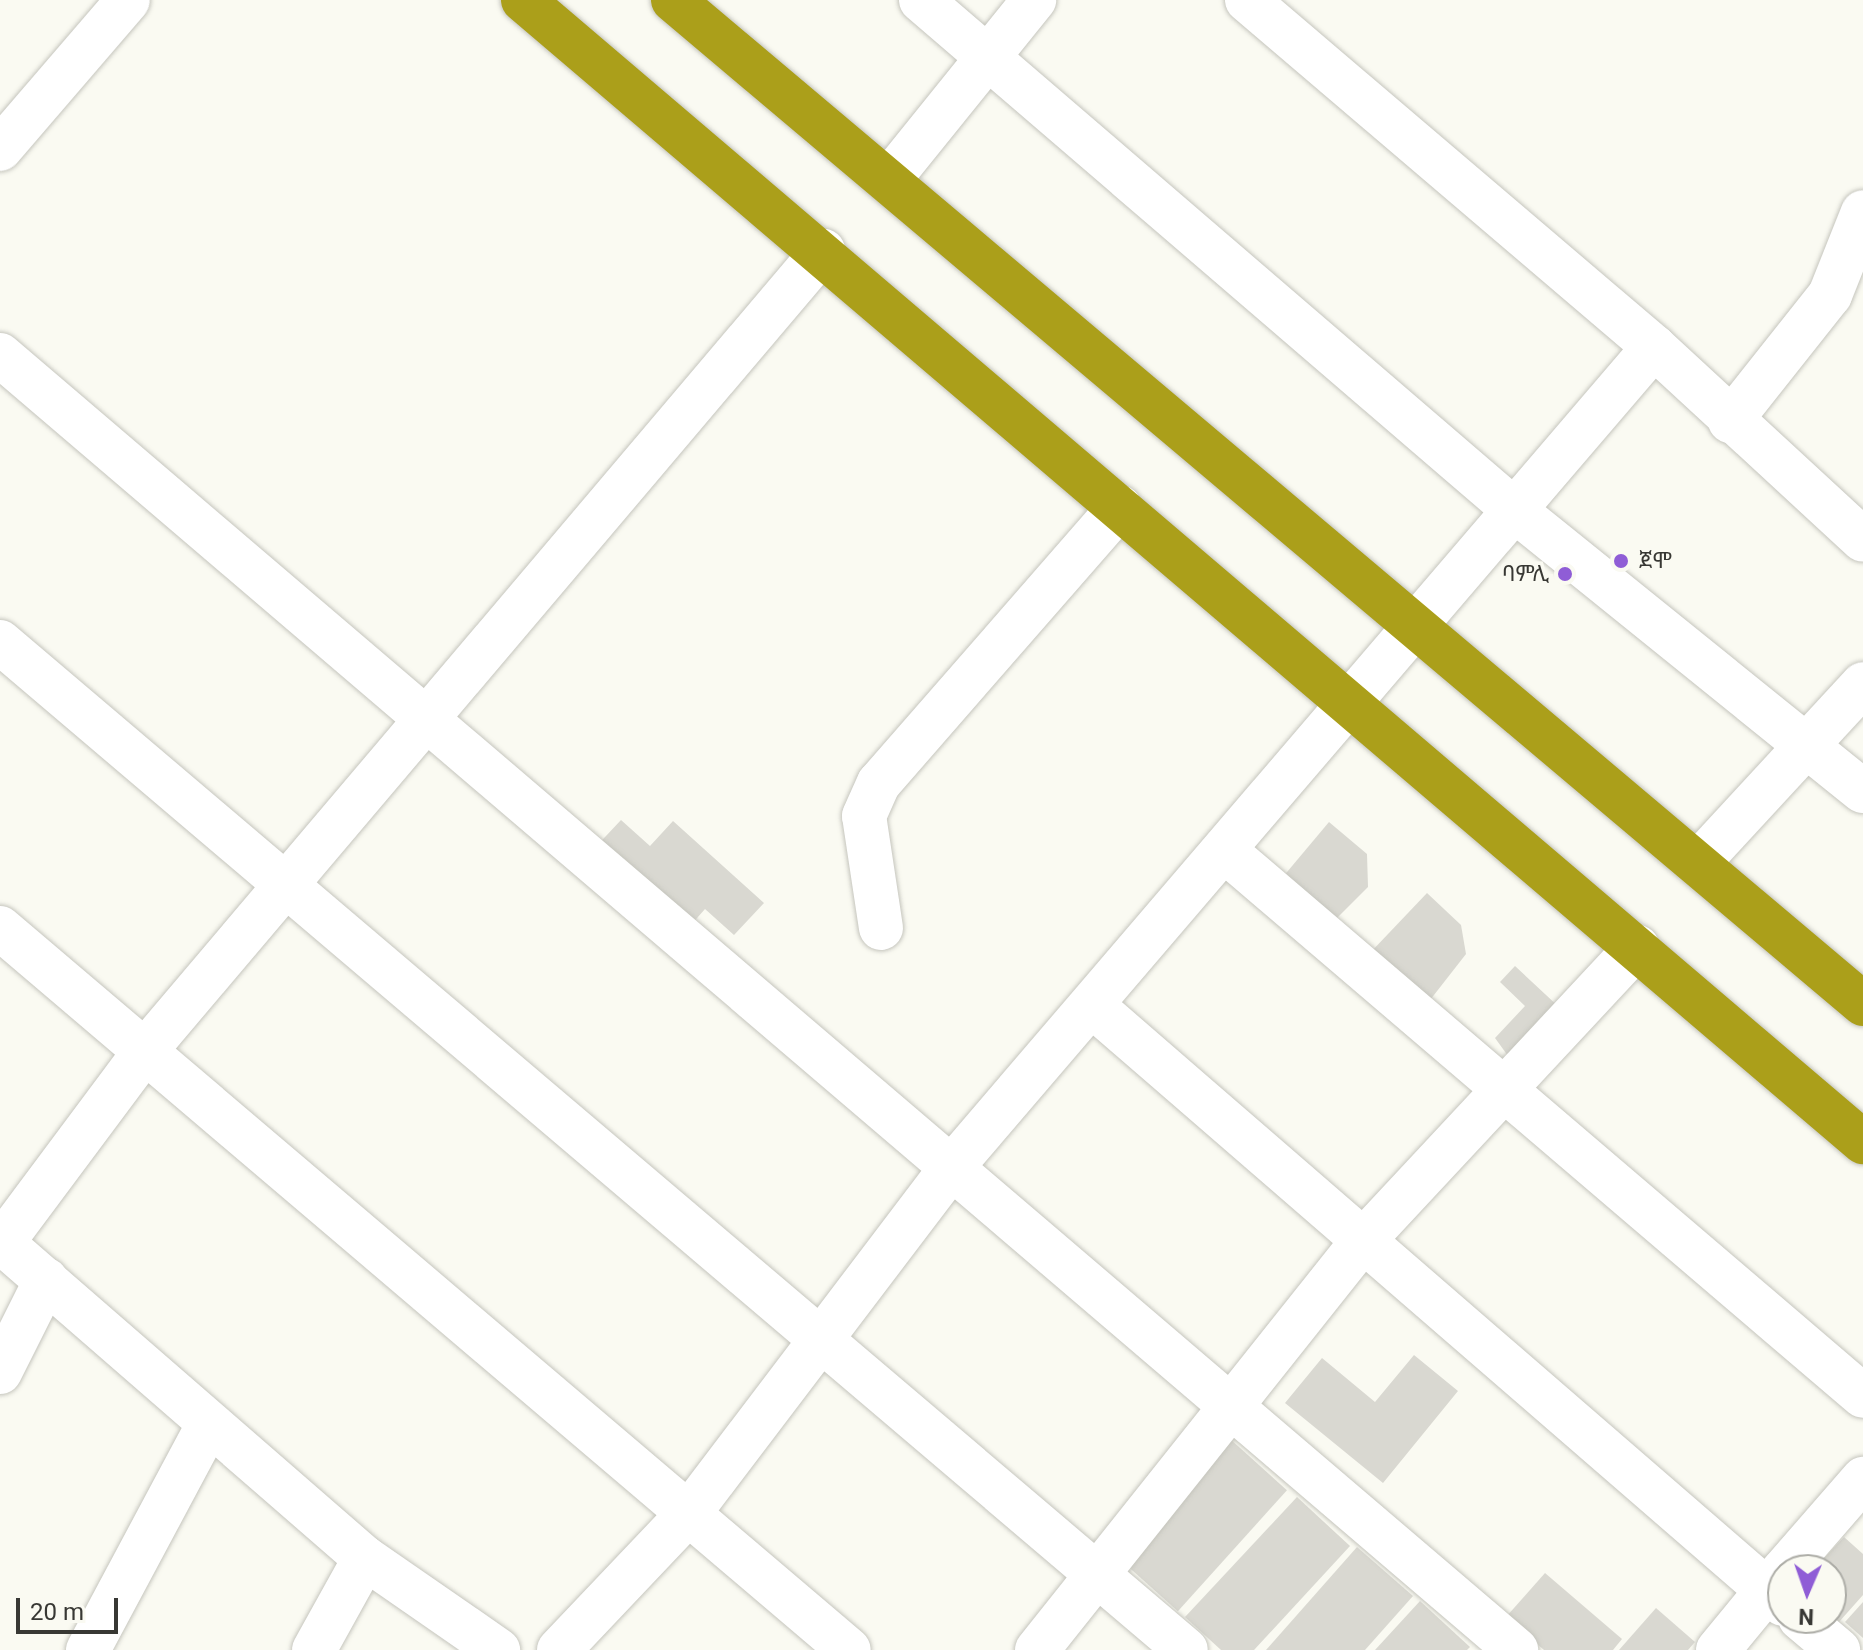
<!DOCTYPE html>
<meta charset="utf-8">
<style>
body{margin:0}
#map{position:relative;width:1863px;height:1650px;overflow:hidden;background:#fafaf2;font-family:Roboto,"Noto Sans Ethiopic",sans-serif}
div>[style]{position:absolute}
.building>*{inset:0;background:#d9d8d1;transform-origin:0 0}
.roads{filter:drop-shadow(0 0 2px #c5c5bd) drop-shadow(0 0 2px #c5c5bd)}
.minor>*{height:44px;margin:-22px;padding:0 22px;transform-origin:22px;border-radius:22px;background:#fff}
.highway>*{height:44px;margin:-22px;padding:0 22px;transform-origin:22px;border-radius:22px;background:#ab9f1a}
.dots>*{width:22px;height:22px;translate:-50% -50%;box-sizing:border-box;border:4px solid #fafaf2;border-radius:50%}
span{translate:-50% -50%;white-space:nowrap;text-align:center;line-height:1.15;-webkit-text-stroke:7px #fafaf2;paint-order:stroke}
.poi-label{font-size:22px;color:#383834}
.left{translate:0 -50%;text-align:left}
.right{translate:-100% -50%;text-align:right}
.north{position:absolute;left:1767px;top:1554px;width:80px;height:80px;box-sizing:border-box;background:#fafaf2;border:2px solid #acaca6;border-radius:50%;rotate:182deg;font-size:22px;font-weight:700;line-height:32px;text-align:center;color:#383834}
.north::after{content:'';display:block;margin:auto;width:28px;height:36px;background:#8f5dd6;clip-path:polygon(50% 0,100% 100%,50% 72%,0 100%)}
.scale{position:absolute;left:16px;top:1598px;width:102px;height:36px;box-sizing:border-box;border:4px solid #383834;border-top:0;padding-left:10px;font-size:24px;line-height:28px;white-space:nowrap;color:#383834;-webkit-text-stroke:6px #fafaf2;paint-order:stroke}
</style>
<div id="map">
<div class="building">
<i style="clip-path:polygon(621px 820px,650px 846px,673px 821px,764px 903px,734px 935px,705px 909px,682px 935px,590px 853px)"></i>
<i style="clip-path:polygon(1329px 822px,1367px 854px,1368px 887px,1324px 931px,1282px 878px)"></i>
<i style="clip-path:polygon(1427px 893px,1461px 925px,1466px 954px,1416px 1018px,1369px 954px)"></i>
<i style="clip-path:polygon(1515px 966px,1560px 1008px,1511px 1060px,1495px 1038px,1525px 1006px,1500px 982px)"></i>
<i style="clip-path:polygon(1414px 1355px,1458px 1391px,1383px 1483px,1285px 1403px,1322px 1358px,1375px 1402px)"></i>
<i style="left:1229px;top:1438px;width:78px;height:163px;rotate:42deg"></i>
<i style="clip-path:polygon(1297px 1497px,1350px 1546px,1254px 1650px,1221px 1650px,1185px 1617px)"></i>
<i style="clip-path:polygon(1844px 1537px,1863px 1554px,1863px 1595px,1839px 1622px,1831px 1615px,1831px 1570px,1813px 1570px)"></i>
<i style="clip-path:polygon(1357px 1547px,1413px 1596px,1365px 1650px,1266px 1650px)"></i>
<i style="clip-path:polygon(1545px 1573px,1622px 1639px,1613px 1650px,1544px 1650px,1506px 1617px)"></i>
<i style="clip-path:polygon(1420px 1601px,1470px 1647px,1467px 1650px,1375px 1650px)"></i>
<i style="clip-path:polygon(1863px 1602px,1863px 1638px,1845px 1622px)"></i>
<i style="clip-path:polygon(1656px 1608px,1695px 1642px,1688px 1650px,1619px 1650px)"></i>
</div>
<div class="roads">
<div class="minor">
<i style="left:921px;top:0;width:781px;rotate:40.69deg"></i>
<i style="left:1513px;top:509px;width:449px;rotate:38.9deg"></i>
<i style="left:1247px;top:0;width:535px;rotate:40.45deg"></i>
<i style="left:1654px;top:347px;width:284px;rotate:42.7deg"></i>
<i style="left:0;top:149px;width:196px;rotate:-49.3deg"></i>
<i style="left:888px;top:181px;width:233px;rotate:-51.1deg"></i>
<i style="left:0;top:355px;width:1994px;rotate:40.5deg"></i>
<i style="left:1730px;top:421px;width:161px;rotate:-51.6deg"></i>
<i style="left:1830px;top:295px;width:89px;rotate:-68.3deg"></i>
<i style="left:0;top:642px;width:1556px;rotate:40.36deg"></i>
<i style="left:1224px;top:850px;width:840px;rotate:40.51deg"></i>
<i style="left:1699px;top:862px;width:242px;rotate:-47.3deg"></i>
<i style="left:0;top:928px;width:1114px;rotate:40.38deg"></i>
<i style="left:881px;top:928px;width:113px;rotate:-98.6deg"></i>
<i style="left:864px;top:816px;width:36px;rotate:-66deg"></i>
<i style="left:879px;top:783px;width:366px;rotate:-48.9deg"></i>
<i style="left:1095px;top:1008px;width:910px;rotate:40.9deg"></i>
<i style="left:0;top:1241px;width:483px;rotate:41deg"></i>
<i style="left:365px;top:1558px;width:162px;rotate:34.7deg"></i>
<i style="left:2px;top:1243px;width:239px;rotate:-53.3deg"></i>
<i style="left:145px;top:1051px;width:1049px;rotate:-49.72deg"></i>
<i style="left:0;top:1372px;width:103px;rotate:-63.4deg"></i>
<i style="left:1784px;top:1570px;width:121px;rotate:-49deg"></i>
<i style="left:1800px;top:1618px;width:50px;rotate:40.1deg"></i>
<i style="left:88px;top:1650px;width:253px;rotate:-61.9deg"></i>
<i style="left:314px;top:1650px;width:105px;rotate:-61deg"></i>
<i style="left:559px;top:1650px;width:190px;rotate:-46.5deg"></i>
<i style="left:690px;top:1512px;width:432px;rotate:-52.8deg"></i>
<i style="left:951px;top:1168px;width:1081px;rotate:-49.43deg"></i>
<i style="left:1037px;top:1650px;width:520px;rotate:-51.48deg"></i>
<i style="left:1361px;top:1243px;width:405px;rotate:-47deg"></i>
<i style="left:1718px;top:1650px;width:102px;rotate:-50.6deg"></i>
</div>
<div class="highway">
<i style="left:523px;top:0;width:1761px;rotate:40.44deg"></i>
<i style="left:673px;top:0;width:1557px;rotate:40.15deg"></i>
</div>
</div>
<div class="dots">
<i style="left:1621px;top:561px;background:#8f5dd6"></i>
<i style="left:1565px;top:574px;background:#8f5dd6"></i>
</div>
<div class="poi-label">
<span class="left" style="left:1639px;top:561px">ጀሞ</span>
<span class="right" style="left:1549px;top:574px">ባምሊ</span>
</div>
<div class="north">N</div>
<div class="scale">20 m</div>
</div>
